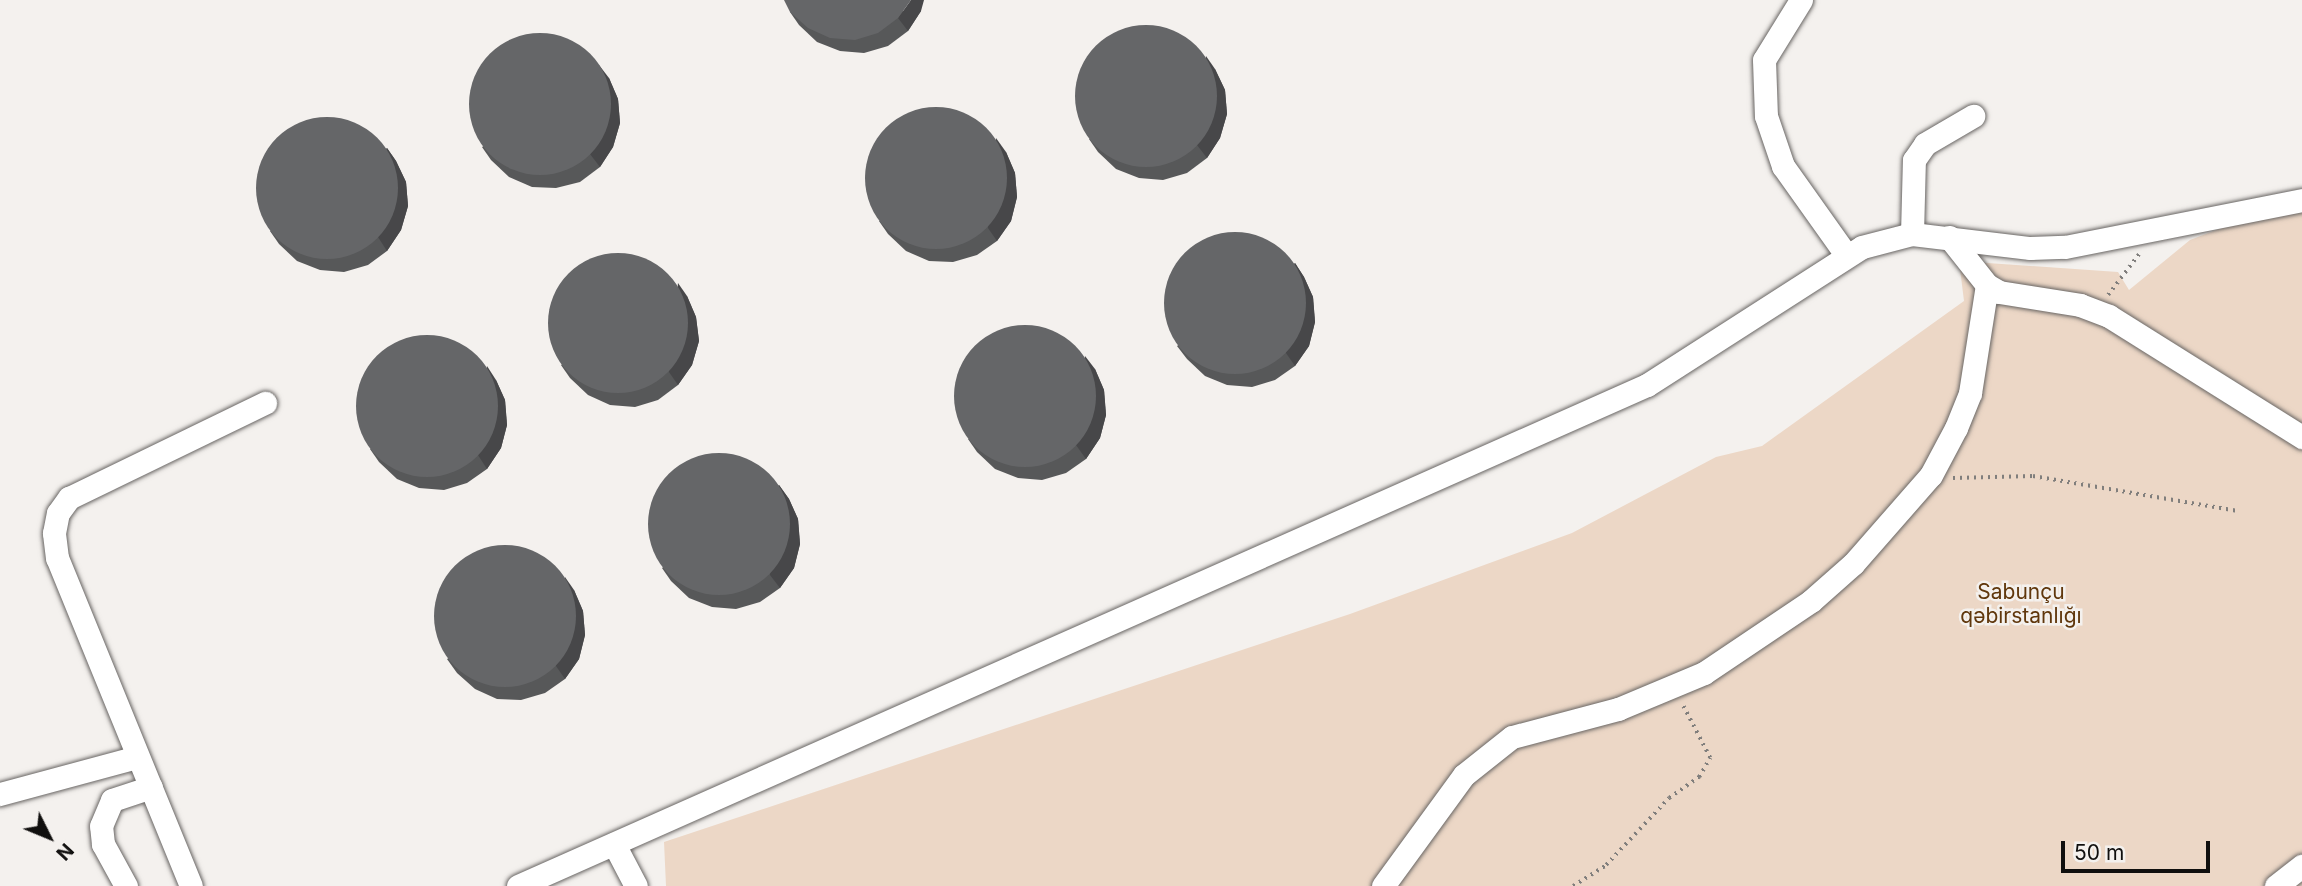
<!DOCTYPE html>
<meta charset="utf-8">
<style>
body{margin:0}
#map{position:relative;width:2302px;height:886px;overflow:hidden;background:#f4f1ee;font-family:Inter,sans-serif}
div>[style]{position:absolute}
.green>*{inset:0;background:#ecd7c6}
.path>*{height:3.5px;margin-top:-1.75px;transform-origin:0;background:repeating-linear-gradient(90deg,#807e7c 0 2px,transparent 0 7px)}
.roads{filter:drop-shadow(0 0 2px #686563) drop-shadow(0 0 2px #686563)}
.minor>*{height:23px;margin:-11.5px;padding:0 11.5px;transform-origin:11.5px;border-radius:11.5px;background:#fff}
.wall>*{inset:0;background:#575859}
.shaded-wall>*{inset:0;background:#474749}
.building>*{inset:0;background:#656668}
.round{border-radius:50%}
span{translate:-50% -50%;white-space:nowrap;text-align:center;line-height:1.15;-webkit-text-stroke:5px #f4f1ee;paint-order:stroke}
.park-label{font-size:21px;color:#60370c}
.north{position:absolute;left:14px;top:802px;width:70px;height:70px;-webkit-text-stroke:5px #f4f1ee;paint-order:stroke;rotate:133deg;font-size:19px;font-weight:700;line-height:28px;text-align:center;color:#100f0e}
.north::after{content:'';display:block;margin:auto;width:24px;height:32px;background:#100f0e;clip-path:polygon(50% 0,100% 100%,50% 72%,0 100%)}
.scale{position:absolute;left:2061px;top:841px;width:149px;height:32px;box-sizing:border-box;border:4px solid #100f0e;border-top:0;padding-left:9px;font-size:21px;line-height:24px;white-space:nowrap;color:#100f0e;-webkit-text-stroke:5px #f4f1ee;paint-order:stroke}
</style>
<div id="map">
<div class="green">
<i style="clip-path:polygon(2302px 206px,2302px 886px,666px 886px,664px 842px,1350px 614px,1572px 533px,1716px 457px,1762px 446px,1964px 301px,1959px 261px,2118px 272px,2129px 290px,2190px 240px,2258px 214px)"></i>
</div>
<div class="path">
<i style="left:2108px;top:295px;width:51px;rotate:-52.9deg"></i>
<i style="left:1953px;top:478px;width:80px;rotate:-1.4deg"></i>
<i style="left:2033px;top:476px;width:208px;rotate:9.7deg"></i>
<i style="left:1573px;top:886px;width:39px;rotate:-32deg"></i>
<i style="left:1606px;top:865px;width:92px;rotate:-46.8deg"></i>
<i style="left:1669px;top:798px;width:37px;rotate:-35deg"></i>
<i style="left:1699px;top:777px;width:22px;rotate:-60deg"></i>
<i style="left:1710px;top:758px;width:61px;rotate:-117.4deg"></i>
</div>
<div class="roads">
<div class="minor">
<i style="left:1801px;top:0;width:70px;rotate:121.7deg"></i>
<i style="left:1764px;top:60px;width:56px;rotate:88deg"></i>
<i style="left:1766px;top:116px;width:53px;rotate:71.2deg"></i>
<i style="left:1783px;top:166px;width:110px;rotate:54.6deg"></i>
<i style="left:1912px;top:234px;width:74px;rotate:-88.5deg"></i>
<i style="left:1914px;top:160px;width:19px;rotate:-55deg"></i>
<i style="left:1925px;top:144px;width:56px;rotate:-30.3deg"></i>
<i style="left:1949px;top:237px;width:61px;rotate:51.6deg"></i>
<i style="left:1987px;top:285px;width:14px;rotate:30deg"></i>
<i style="left:1999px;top:292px;width:82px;rotate:9.1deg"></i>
<i style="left:2080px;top:305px;width:31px;rotate:21deg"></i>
<i style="left:2109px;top:316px;width:228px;rotate:32.1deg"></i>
<i style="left:0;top:794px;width:142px;rotate:-15.1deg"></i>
<i style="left:614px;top:844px;width:47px;rotate:62.4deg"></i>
<i style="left:126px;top:886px;width:48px;rotate:-118.7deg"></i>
<i style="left:103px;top:844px;width:18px;rotate:-96deg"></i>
<i style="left:101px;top:826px;width:28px;rotate:-67deg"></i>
<i style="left:112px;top:800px;width:41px;rotate:-18.4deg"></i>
<i style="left:191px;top:886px;width:354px;rotate:-112.2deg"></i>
<i style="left:57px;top:558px;width:25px;rotate:-97deg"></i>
<i style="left:54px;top:533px;width:20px;rotate:-79deg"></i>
<i style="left:58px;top:513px;width:19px;rotate:-54deg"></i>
<i style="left:69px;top:498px;width:218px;rotate:-25.9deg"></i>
<i style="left:518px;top:886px;width:1235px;rotate:-23.93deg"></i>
<i style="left:1647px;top:385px;width:255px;rotate:-32.7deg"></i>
<i style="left:1862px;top:247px;width:52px;rotate:-14.6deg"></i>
<i style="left:1912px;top:234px;width:119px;rotate:6.8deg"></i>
<i style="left:2030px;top:248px;width:35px;rotate:-2deg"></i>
<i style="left:2065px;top:247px;width:242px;rotate:-11.2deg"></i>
<i style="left:1383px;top:886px;width:137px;rotate:-53.9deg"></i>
<i style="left:1464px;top:775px;width:61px;rotate:-38.4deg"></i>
<i style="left:1512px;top:737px;width:110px;rotate:-14.8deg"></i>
<i style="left:1618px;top:709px;width:93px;rotate:-22.7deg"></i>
<i style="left:1704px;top:673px;width:129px;rotate:-33.9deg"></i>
<i style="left:1811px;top:601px;width:56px;rotate:-41.4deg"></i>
<i style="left:1853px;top:564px;width:118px;rotate:-48.8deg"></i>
<i style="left:1931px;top:475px;width:53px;rotate:-62deg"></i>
<i style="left:1956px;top:428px;width:38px;rotate:-68deg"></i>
<i style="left:1970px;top:393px;width:109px;rotate:-81.1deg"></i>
<i style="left:2276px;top:886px;width:33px;rotate:-38deg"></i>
</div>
</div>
<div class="wall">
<i style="clip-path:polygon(921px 11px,908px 31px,888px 46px,864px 53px,840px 51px,817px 42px,799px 25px,790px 12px)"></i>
<i style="clip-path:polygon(1215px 69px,1225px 90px,1227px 114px,1220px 138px,1207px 158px,1187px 173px,1163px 180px,1139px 178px,1116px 169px,1098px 152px,1089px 139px)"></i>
<i style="clip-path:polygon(609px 78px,618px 99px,620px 123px,613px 147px,600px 167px,580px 182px,556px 188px,532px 187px,509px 177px,491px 160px,482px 147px)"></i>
<i style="clip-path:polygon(387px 148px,396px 161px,406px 182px,408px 206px,401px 230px,387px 251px,368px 265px,344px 272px,320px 270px,297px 261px,279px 244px,270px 231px)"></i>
<i style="clip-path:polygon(1006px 152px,1015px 173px,1017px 197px,1011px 221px,997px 241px,977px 255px,953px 262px,929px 261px,906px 251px,888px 234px,879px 221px)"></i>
<i style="clip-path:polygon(1295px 263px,1304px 277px,1313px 297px,1315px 322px,1309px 346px,1295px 366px,1275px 380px,1252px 387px,1227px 385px,1205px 376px,1187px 359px,1177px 346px)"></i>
<i style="clip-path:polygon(687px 296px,696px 317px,699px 341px,692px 365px,678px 385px,658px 400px,635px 407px,610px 405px,588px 395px,570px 378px,561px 365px)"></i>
<i style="clip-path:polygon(1095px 369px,1104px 390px,1106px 415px,1100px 438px,1086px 459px,1066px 473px,1042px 480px,1018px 478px,995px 469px,977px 452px,968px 439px)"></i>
<i style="clip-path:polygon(496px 380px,505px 400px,507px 425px,501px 448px,487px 469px,467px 483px,444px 490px,419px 488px,397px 479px,379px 462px,370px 449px)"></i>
<i style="clip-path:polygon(779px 485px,789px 499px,798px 519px,800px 544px,794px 568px,780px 588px,760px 602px,736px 609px,712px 607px,689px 598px,671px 581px,662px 568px)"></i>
<i style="clip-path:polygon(574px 590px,583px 611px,585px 635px,579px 659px,565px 679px,545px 693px,521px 700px,497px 699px,475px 689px,457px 673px,447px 659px)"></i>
</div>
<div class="shaded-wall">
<i style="clip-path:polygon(911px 0,924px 0,921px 11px,908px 31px,898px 18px)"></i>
<i style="clip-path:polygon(1206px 56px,1215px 69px,1225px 90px,1227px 114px,1220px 138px,1207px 158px,1197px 145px)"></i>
<i style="clip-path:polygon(599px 65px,609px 78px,618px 99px,620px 123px,613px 147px,600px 167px,590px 154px)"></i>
<i style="clip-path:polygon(996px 138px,1006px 152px,1015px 173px,1017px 197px,1011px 221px,997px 241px,988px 228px)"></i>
<i style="clip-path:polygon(387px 148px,396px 161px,406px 182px,408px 206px,401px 230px,387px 251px,378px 237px)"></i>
<i style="clip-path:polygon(1295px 263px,1304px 277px,1313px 297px,1315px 322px,1309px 346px,1295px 366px,1286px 353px)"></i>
<i style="clip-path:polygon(678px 283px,687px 296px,696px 317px,699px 341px,692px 365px,678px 385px,669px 372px)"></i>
<i style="clip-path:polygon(1085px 356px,1095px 369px,1104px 390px,1106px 415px,1100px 438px,1086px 459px,1076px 445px)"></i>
<i style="clip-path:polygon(487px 366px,496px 380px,505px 400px,507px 425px,501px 448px,487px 469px,478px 455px)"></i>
<i style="clip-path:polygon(779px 485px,789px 499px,798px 519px,800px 544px,794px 568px,780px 588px,770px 575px)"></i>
<i style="clip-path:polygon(565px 577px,574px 590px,583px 611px,585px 635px,579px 659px,565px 679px,556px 666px)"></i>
</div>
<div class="building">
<i style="clip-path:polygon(784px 0,911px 0,898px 18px,878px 33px,855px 40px,830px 38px,808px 28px,790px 12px)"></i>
<i class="round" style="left:1075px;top:25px;width:142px;height:142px"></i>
<i class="round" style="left:469px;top:33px;width:142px;height:142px"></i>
<i class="round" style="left:865px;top:107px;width:142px;height:142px"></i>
<i class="round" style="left:256px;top:117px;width:142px;height:142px"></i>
<i class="round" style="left:1164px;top:232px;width:142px;height:142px"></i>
<i class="round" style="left:548px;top:253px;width:140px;height:140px"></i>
<i class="round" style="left:954px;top:325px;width:142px;height:142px"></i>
<i class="round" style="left:356px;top:335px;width:142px;height:142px"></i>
<i class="round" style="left:648px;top:453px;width:142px;height:142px"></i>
<i class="round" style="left:434px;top:545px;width:142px;height:142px"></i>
</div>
<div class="park-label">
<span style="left:2021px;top:604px">Sabunçu<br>qəbirstanlığı</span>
</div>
<div class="north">N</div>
<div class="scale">50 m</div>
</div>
